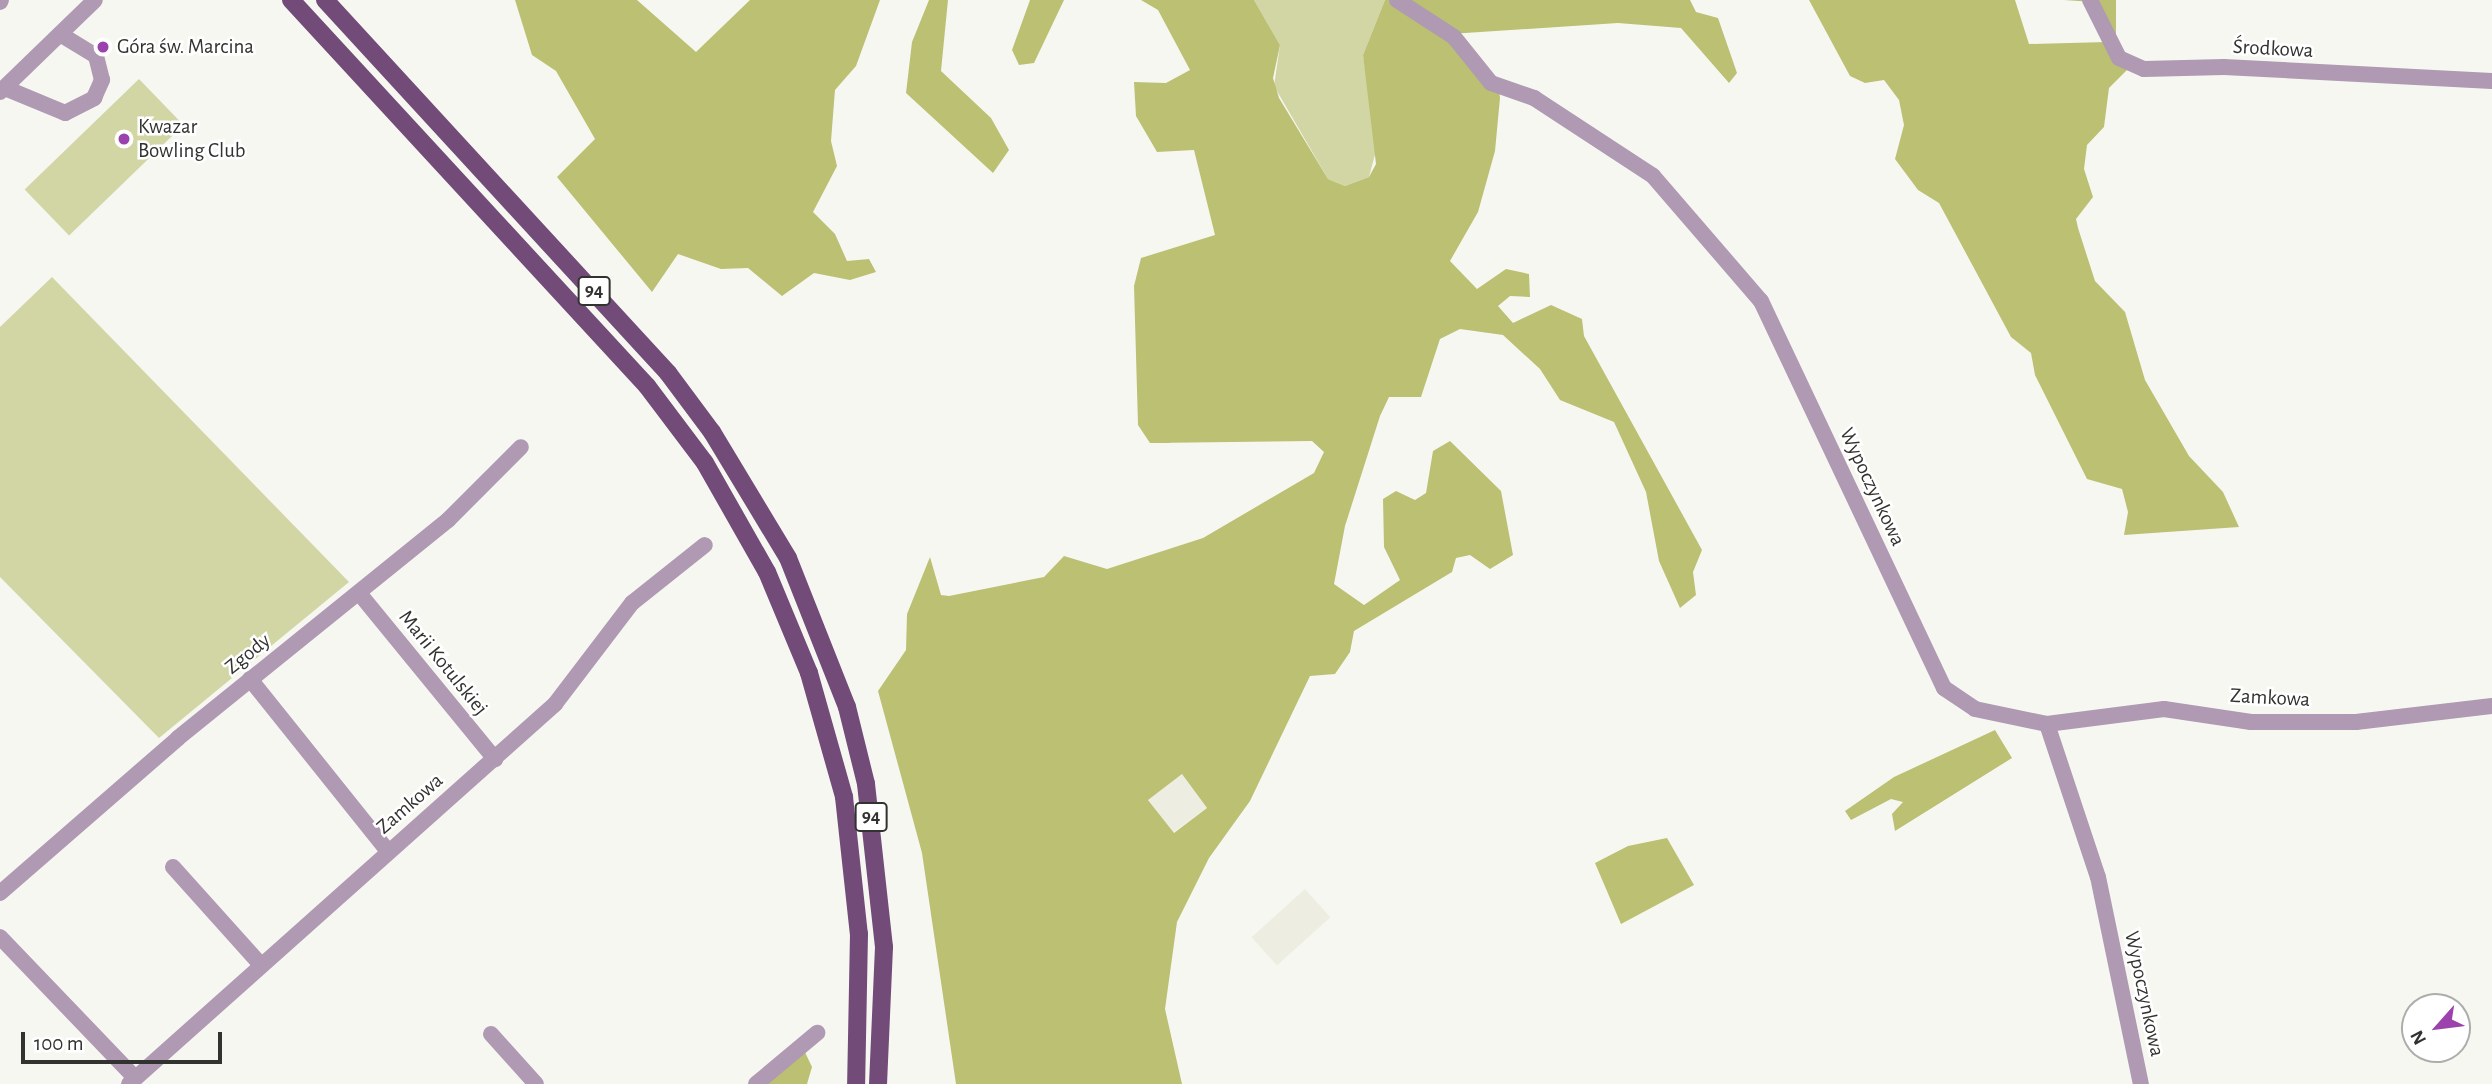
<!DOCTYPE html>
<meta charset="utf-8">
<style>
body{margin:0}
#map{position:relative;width:2492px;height:1084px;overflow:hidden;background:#f7f7f2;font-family:"Alegreya Sans",sans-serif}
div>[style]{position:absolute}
.built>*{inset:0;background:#edeee1;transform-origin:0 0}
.green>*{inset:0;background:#d2d6a5;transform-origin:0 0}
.forest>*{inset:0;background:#bcc072}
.minor>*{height:16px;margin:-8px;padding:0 8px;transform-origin:8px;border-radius:8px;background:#af99b3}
.major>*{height:18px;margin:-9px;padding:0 9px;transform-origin:9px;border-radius:9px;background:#724b79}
.dots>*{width:19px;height:19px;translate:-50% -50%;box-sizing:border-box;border:4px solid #fff;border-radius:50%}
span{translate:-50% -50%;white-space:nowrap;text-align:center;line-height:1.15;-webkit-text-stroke:5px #fff;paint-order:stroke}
.shield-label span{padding:2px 5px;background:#fff;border:2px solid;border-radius:5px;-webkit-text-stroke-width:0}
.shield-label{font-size:19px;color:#323230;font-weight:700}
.poi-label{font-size:21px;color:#323230}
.left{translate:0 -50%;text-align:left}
.street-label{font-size:21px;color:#323230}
.north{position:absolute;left:2401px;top:993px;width:70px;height:70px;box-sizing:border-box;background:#fff;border:2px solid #adadac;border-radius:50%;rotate:242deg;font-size:19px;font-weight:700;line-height:28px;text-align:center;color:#323230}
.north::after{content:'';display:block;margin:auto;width:24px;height:32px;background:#9c42ad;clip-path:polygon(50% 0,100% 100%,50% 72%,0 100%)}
.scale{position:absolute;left:21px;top:1032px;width:201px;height:32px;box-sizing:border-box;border:4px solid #323230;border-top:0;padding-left:9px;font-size:21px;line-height:24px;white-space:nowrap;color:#323230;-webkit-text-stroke:5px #fff;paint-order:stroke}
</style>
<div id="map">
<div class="built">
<i style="left:1182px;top:774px;width:42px;height:42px;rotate:54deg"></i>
<i style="left:1305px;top:889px;width:38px;height:72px;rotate:48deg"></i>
</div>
<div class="green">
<i style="clip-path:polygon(1254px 0,1385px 0,1363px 55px,1377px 147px,1369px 177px,1345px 186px,1328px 179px,1274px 86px,1280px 45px)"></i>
<i style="left:139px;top:79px;width:64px;height:159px;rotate:46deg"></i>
<i style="clip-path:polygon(52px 277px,349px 582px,159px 738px,0 577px,0 327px)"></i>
</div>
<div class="forest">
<i style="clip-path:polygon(515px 0,637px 0,696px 52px,750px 0,880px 0,856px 66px,835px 90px,831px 141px,837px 166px,813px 212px,835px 234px,847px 261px,869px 259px,876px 272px,850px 280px,814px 273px,782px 296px,748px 268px,721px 269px,678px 254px,652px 292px,557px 177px,595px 139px,556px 71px,532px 55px)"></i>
<i style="clip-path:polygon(929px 0,948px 0,941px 71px,991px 118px,1009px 150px,993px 173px,906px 93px,912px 42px)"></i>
<i style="clip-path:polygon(1030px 0,1064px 0,1034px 63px,1019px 65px,1012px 50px)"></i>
<i style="clip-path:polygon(evenodd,1141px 0,1254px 0,1280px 45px,1273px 78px,1279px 98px,1328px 179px,1345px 186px,1369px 177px,1376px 164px,1363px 55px,1385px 0,1690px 0,1696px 12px,1718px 18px,1737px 73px,1729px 83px,1681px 28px,1618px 23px,1450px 34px,1499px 89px,1500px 98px,1495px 151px,1478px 212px,1450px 261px,1477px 289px,1506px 269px,1529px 274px,1530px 297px,1510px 296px,1498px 306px,1513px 323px,1551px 305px,1582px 319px,1584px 336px,1702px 550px,1693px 572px,1696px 595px,1680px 608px,1659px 561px,1646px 492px,1614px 422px,1560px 400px,1540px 369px,1503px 335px,1460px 329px,1440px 339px,1421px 397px,1389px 397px,1380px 416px,1345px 526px,1334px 584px,1364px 605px,1400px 580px,1384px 547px,1383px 499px,1396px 491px,1415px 500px,1426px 493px,1433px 451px,1450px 441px,1501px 491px,1513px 555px,1490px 569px,1470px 555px,1456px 558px,1452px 572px,1354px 631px,1350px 652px,1335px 674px,1310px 676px,1250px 801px,1209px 858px,1177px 922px,1165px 1009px,1182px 1084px,956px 1084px,922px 853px,878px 691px,906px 650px,907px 614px,930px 557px,941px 595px,949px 596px,1044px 577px,1064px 556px,1107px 569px,1203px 538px,1314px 473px,1324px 452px,1312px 441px,1150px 443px,1138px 425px,1134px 286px,1141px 258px,1215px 235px,1194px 150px,1157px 152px,1136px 116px,1134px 82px,1166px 83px,1190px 70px,1158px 10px,1141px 0,1182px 774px,1207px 808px,1174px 833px,1148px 800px,1182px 774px)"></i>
<i style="clip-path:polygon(1809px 0,2015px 0,2029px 44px,2107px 42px,2093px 2px,2064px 0,2116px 0,2116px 53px,2132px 65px,2109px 88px,2104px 127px,2087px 145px,2084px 169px,2093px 197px,2076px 219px,2078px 228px,2095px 281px,2125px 312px,2145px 380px,2189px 456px,2223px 492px,2239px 527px,2124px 535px,2128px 512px,2122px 489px,2087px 479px,2035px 375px,2031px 353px,2011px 337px,1939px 203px,1918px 190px,1895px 159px,1904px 125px,1899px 100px,1884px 80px,1865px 83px,1850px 76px)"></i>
<i style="clip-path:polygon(1995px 730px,2012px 758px,1895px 831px,1892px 814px,1903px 802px,1891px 799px,1851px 820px,1845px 811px,1894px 777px)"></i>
<i style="clip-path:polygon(1667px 838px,1694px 885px,1621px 924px,1595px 863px,1628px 846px)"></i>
<i style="clip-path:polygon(803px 1048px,812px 1067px,807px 1084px,760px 1084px)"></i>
</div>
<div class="minor">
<i style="left:1397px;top:0;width:68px;rotate:33deg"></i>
<i style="left:1454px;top:37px;width:59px;rotate:51.2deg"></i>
<i style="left:1491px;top:83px;width:46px;rotate:19.2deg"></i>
<i style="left:1534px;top:98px;width:142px;rotate:33.2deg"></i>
<i style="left:1653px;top:176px;width:165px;rotate:49.2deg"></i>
<i style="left:1761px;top:301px;width:428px;rotate:64.7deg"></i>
<i style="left:1944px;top:688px;width:37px;rotate:34deg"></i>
<i style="left:1975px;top:709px;width:74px;rotate:11.8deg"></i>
<i style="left:2047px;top:724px;width:161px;rotate:71.6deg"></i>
<i style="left:2098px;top:877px;width:211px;rotate:78.3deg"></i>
<i style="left:2090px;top:0;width:65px;rotate:63.4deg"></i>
<i style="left:2119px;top:58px;width:27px;rotate:24deg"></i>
<i style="left:2144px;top:69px;width:80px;rotate:-1.4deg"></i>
<i style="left:2224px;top:67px;width:268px;rotate:3deg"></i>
<i style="left:0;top:2px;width:2px;rotate:-63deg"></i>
<i style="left:5px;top:88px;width:65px;rotate:22.6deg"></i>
<i style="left:65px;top:113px;width:33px;rotate:-27deg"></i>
<i style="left:94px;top:98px;width:20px;rotate:-66deg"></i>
<i style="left:102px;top:80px;width:25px;rotate:-104deg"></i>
<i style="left:96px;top:56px;width:42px;rotate:-148.6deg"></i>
<i style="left:0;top:92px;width:132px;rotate:-44.1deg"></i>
<i style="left:359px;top:593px;width:215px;rotate:50.7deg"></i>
<i style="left:250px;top:679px;width:221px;rotate:51.3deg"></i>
<i style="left:2047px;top:724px;width:118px;rotate:-7.3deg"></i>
<i style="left:2164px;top:709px;width:88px;rotate:8.5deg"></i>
<i style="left:2251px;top:722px;width:105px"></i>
<i style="left:2356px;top:722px;width:137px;rotate:-6.7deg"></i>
<i style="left:173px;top:867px;width:129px;rotate:48.1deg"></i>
<i style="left:0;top:893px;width:236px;rotate:-41deg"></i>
<i style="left:178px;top:738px;width:347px;rotate:-38.9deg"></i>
<i style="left:448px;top:520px;width:103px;rotate:-45deg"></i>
<i style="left:0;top:937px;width:195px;rotate:46.2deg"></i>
<i style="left:491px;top:1034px;width:67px;rotate:48deg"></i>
<i style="left:129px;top:1084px;width:571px;rotate:-41.73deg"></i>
<i style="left:555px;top:704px;width:127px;rotate:-52.7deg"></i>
<i style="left:632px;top:603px;width:93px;rotate:-38.5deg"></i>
<i style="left:756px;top:1084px;width:80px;rotate:-39.9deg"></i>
</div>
<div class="major">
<i style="left:291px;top:0;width:525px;rotate:47.32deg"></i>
<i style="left:647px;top:386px;width:96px;rotate:53deg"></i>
<i style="left:705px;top:463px;width:125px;rotate:60.4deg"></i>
<i style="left:767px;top:572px;width:109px;rotate:67.4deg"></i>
<i style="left:809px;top:673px;width:129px;rotate:74.2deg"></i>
<i style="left:844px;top:797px;width:138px;rotate:83.8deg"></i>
<i style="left:859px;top:934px;width:150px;rotate:91.1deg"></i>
<i style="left:325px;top:0;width:507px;rotate:47.4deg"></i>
<i style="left:668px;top:373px;width:74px;rotate:53.3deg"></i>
<i style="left:712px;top:432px;width:147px;rotate:58.9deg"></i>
<i style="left:788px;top:558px;width:160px;rotate:68.4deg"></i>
<i style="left:847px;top:707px;width:79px;rotate:76.1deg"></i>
<i style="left:866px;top:784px;width:164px;rotate:83.7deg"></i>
<i style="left:884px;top:947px;width:137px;rotate:92.5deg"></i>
</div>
<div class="dots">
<i style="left:103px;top:47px;background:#9c42ad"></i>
<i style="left:124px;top:139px;background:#9c42ad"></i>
</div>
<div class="shield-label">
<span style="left:594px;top:291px">94</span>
<span style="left:871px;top:817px">94</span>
</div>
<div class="poi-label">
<span class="left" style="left:117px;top:47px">Góra św. Marcina</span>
<span class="left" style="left:138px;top:139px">Kwazar<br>Bowling Club</span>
</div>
<div class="street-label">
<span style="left:2273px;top:49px;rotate:3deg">Środkowa</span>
<span style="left:1872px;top:487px;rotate:65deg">Wypoczynkowa</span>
<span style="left:248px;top:654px;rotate:-39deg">Zgody</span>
<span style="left:443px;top:663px;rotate:51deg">Marii Kotulskiej</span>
<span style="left:2270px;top:698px;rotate:3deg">Zamkowa</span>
<span style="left:410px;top:804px;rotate:-41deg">Zamkowa</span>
<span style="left:2144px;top:994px;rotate:78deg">Wypoczynkowa</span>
</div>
<div class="north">N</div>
<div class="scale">100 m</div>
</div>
